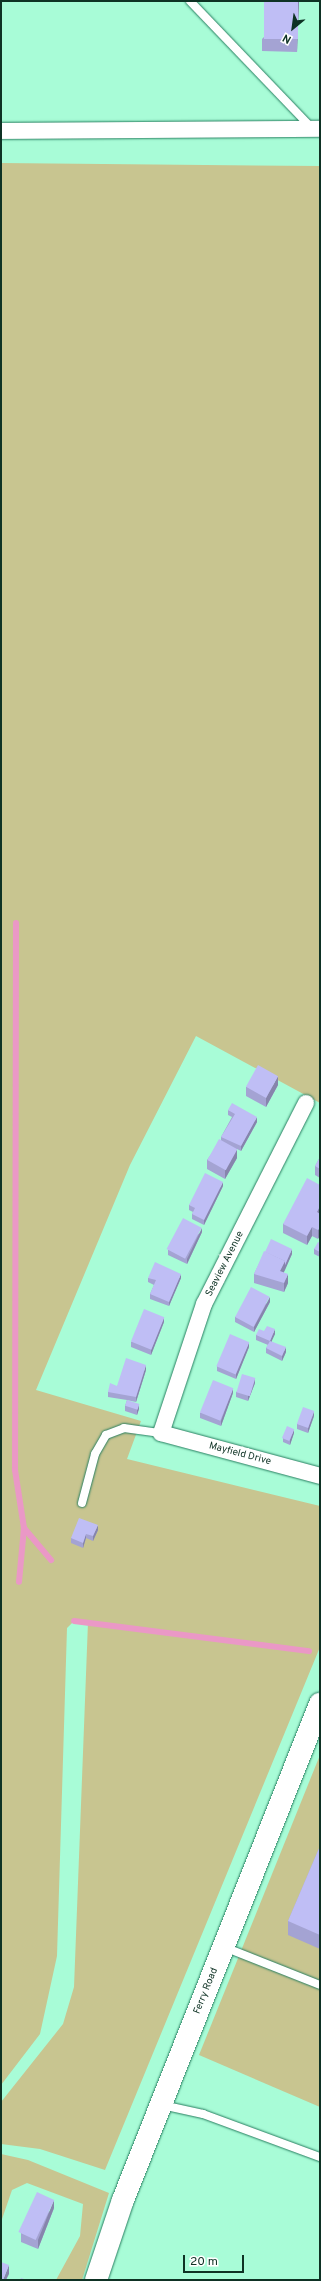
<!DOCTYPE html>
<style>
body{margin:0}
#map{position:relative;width:321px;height:2281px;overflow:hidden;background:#a8fcd7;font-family:Overpass,sans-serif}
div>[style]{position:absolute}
.green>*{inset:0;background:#c8c590}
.stream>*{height:6px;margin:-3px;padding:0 3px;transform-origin:3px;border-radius:3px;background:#ea98c6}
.roads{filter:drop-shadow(0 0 1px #287f60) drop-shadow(0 0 1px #287f60)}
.lane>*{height:8px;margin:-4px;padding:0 4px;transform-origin:4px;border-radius:4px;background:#fff}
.street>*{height:16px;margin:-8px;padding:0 8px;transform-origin:8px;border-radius:8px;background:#fff}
.secondary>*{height:22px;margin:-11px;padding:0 11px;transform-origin:11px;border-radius:11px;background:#fff}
.wall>*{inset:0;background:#a4a3d3}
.shaded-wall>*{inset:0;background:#8685ac}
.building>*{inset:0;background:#bfbef5;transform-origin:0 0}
span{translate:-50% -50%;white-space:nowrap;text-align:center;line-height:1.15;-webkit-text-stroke:4px #fff;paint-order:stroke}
.street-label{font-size:10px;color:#0e3224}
.frame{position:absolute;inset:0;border:2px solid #0e3224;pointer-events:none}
.north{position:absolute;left:273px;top:8px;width:40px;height:40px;-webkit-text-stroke:3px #fff;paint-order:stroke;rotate:209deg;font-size:11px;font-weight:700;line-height:16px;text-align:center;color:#0e3224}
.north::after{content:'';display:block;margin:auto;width:14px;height:18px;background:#0e3224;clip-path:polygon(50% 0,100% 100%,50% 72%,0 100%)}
.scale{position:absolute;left:183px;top:2255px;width:61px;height:18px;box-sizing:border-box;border:2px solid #0e3224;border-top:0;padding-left:5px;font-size:12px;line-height:14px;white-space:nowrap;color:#0e3224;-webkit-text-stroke:3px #fff;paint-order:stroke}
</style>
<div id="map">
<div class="green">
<i style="clip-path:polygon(1px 163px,320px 166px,320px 1103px,196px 1036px,130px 1165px,36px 1390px,141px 1421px,127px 1459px,320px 1506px,320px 1647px,105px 2170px,40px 2149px,1px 2144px,1px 2102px,63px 2024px,74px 1987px,88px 1622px,74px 1621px,67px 1628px,57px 1956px,40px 2034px,1px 2085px)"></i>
<i style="clip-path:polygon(320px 1755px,320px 2107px,199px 2055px)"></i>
<i style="clip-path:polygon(1px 2154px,28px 2160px,109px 2193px,82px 2280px,56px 2280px,80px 2236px,83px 2204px,27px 2183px,12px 2190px,1px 2222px)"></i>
</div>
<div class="stream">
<i style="left:16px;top:923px;width:547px;rotate:90.1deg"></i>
<i style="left:15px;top:1470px;width:59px;rotate:81.2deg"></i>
<i style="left:24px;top:1528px;width:54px;rotate:95.3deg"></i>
<i style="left:24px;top:1528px;width:42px;rotate:49.8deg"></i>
<i style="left:74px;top:1621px;width:237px;rotate:7.3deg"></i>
</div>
<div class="roads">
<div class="lane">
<i style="left:190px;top:1px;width:176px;rotate:46.2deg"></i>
<i style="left:82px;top:1503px;width:51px;rotate:-75.1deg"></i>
<i style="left:95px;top:1454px;width:22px;rotate:-60deg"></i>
<i style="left:106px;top:1435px;width:19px;rotate:-21deg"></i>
<i style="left:124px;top:1428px;width:37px;rotate:8deg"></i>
<i style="left:224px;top:1947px;width:103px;rotate:21.6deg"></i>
<i style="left:162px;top:2105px;width:42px;rotate:12.4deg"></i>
<i style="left:203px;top:2114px;width:125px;rotate:20.2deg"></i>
</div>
<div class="street">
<i style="left:1px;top:131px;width:319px;rotate:-0.4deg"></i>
<i style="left:306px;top:1103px;width:225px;rotate:116.9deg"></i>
<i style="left:204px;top:1304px;width:136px;rotate:108.4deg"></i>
<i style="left:161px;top:1433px;width:165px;rotate:15.1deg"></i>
</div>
<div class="secondary">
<i style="left:96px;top:2280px;width:84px;rotate:-71.4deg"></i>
<i style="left:123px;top:2200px;width:534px;rotate:-68.34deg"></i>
</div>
</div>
<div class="wall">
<i style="clip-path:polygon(299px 1px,297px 52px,262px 51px,262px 39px)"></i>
<i style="clip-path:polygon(278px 1085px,266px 1107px,246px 1096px,246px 1087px)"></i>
<i style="clip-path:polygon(228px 1110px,257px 1122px,241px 1151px,237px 1149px,237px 1158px,225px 1179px,207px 1169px,207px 1160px,221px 1140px,221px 1137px,232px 1117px,228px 1115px)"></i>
<i style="clip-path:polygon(320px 1135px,320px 1147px,319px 1146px,319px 1138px)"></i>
<i style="clip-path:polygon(320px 1157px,320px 1178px,315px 1175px,315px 1166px)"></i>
<i style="clip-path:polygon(320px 1185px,318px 1239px,312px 1236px,307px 1245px,283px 1233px,283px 1224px)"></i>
<i style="clip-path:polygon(223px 1186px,204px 1225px,192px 1219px,192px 1214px,193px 1212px,189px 1210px,189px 1205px)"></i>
<i style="clip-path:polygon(202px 1232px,187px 1264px,168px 1255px,168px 1250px)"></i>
<i style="clip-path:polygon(320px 1243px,320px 1257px,314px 1254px,314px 1249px)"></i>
<i style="clip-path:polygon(265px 1252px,292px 1254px,283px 1273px,288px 1283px,284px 1292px,254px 1283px,254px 1274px)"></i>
<i style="clip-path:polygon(148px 1278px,181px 1278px,169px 1306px,150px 1299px,150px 1294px,154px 1285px,148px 1282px)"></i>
<i style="clip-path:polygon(270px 1302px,254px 1332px,235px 1322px,235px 1317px)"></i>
<i style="clip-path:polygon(164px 1322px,151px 1355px,131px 1347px,131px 1342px)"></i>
<i style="clip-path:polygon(264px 1331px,275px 1334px,271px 1341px,286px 1352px,282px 1361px,266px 1353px,266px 1348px,268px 1345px,256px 1340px,256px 1335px)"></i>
<i style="clip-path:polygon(249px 1347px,236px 1379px,217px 1371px,217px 1366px)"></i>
<i style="clip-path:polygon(146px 1370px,136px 1402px,127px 1400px,139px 1409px,137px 1415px,125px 1411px,125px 1406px,127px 1400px,108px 1397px,108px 1392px,117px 1386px)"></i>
<i style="clip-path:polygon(255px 1383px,248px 1401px,236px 1397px,236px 1392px)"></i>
<i style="clip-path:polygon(233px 1393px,221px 1426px,200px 1418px,200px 1413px)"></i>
<i style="clip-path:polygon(314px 1416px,308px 1433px,297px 1429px,297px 1424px)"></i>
<i style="clip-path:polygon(294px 1433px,290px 1445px,283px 1442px,283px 1438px)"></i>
<i style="clip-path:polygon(98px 1530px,93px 1541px,86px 1538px,83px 1548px,71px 1543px,71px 1538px)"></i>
<i style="clip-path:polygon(320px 1846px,320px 1949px,288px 1935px,288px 1921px)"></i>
<i style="clip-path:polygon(54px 2208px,38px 2249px,21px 2242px,21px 2233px)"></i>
</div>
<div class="shaded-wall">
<i style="clip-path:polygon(298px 1px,299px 1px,297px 52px,297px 40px)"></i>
<i style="clip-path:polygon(278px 1076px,278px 1085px,266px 1107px,266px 1098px)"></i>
<i style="clip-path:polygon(257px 1117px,257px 1122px,241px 1151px,241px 1146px)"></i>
<i style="clip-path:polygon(237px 1149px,237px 1158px,225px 1179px,225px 1170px)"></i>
<i style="clip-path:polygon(223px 1182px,223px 1186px,204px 1225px,204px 1220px)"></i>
<i style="clip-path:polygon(320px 1206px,320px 1215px,317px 1212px)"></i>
<i style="clip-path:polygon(312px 1227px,312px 1236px,307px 1245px,307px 1236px)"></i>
<i style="clip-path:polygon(320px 1227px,320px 1236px,318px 1239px,318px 1230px)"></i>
<i style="clip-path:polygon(202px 1228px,202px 1232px,187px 1264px,187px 1259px)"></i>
<i style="clip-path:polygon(292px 1249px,292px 1254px,285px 1270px,285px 1265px)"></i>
<i style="clip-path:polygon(285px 1261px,285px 1270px,280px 1280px,280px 1271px)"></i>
<i style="clip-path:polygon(181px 1274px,181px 1278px,169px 1306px,169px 1302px)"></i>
<i style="clip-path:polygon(288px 1274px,288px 1283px,284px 1292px,284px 1283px)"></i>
<i style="clip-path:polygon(270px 1297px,270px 1302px,254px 1332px,254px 1327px)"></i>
<i style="clip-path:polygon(164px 1317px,164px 1322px,151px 1355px,151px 1350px)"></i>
<i style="clip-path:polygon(275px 1329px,275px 1334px,270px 1345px,270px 1341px)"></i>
<i style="clip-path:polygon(249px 1342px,249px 1347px,236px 1379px,236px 1374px)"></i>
<i style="clip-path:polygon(286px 1347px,286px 1352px,282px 1361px,282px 1356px)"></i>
<i style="clip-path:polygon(146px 1365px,146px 1370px,136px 1402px,136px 1397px)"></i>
<i style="clip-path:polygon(255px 1378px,255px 1383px,248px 1401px,248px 1396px)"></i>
<i style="clip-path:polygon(233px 1388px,233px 1393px,221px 1426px,221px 1421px)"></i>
<i style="clip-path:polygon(139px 1404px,139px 1409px,137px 1415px,137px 1410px)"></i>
<i style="clip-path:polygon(314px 1411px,314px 1416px,308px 1433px,308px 1428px)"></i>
<i style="clip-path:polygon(294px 1429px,294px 1433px,290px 1445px,290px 1440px)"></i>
<i style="clip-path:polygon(98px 1525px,98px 1530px,93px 1541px,93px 1536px)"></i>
<i style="clip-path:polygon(86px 1534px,86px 1538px,83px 1548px,83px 1543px)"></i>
<i style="clip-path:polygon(54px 2200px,54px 2208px,38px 2249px,38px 2240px)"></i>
<i style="clip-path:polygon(9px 2265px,9px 2274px,6px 2280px,3px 2280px)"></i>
</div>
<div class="building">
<i style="left:264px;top:1px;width:34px;height:38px"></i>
<i style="left:258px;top:1065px;width:23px;height:25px;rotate:29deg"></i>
<i style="clip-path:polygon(232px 1103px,257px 1117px,241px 1146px,221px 1137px,235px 1114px,228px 1110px)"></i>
<i style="left:219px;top:1139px;width:21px;height:24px;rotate:29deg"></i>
<i style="clip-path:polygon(320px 1157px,320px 1169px,315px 1166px)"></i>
<i style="clip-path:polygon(205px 1173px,223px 1182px,204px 1220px,192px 1214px,195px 1208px,189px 1205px)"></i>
<i style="clip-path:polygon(307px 1178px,320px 1185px,320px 1206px,317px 1212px,320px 1214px,320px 1227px,318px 1230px,312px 1227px,307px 1236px,283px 1224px)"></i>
<i style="left:183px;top:1218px;width:21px;height:35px;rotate:28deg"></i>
<i style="clip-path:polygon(271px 1239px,292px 1249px,285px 1265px,285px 1261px,265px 1252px)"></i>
<i style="clip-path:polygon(318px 1242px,320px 1243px,320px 1252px,314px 1249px)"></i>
<i style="clip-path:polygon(264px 1251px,285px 1261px,280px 1271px,288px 1274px,284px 1283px,254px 1274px)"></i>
<i style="clip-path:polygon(155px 1262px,181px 1274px,169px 1302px,150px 1294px,156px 1280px,148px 1278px)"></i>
<i style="left:251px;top:1287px;width:21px;height:34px;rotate:28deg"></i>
<i style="left:144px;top:1309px;width:22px;height:35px;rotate:22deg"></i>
<i style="clip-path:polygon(267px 1326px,275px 1329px,270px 1341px,256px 1335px,259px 1329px,264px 1331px)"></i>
<i style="left:230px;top:1334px;width:21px;height:35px;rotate:23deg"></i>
<i style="clip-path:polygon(270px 1341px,286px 1347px,282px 1356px,266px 1348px)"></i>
<i style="clip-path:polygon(126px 1358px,146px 1365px,136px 1397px,108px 1392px,110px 1383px,117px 1386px)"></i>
<i style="left:242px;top:1374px;width:14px;height:19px;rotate:17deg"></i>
<i style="left:213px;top:1380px;width:22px;height:35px;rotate:22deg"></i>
<i style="left:127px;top:1400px;width:13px;height:6px;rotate:18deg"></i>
<i style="left:303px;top:1407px;width:12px;height:18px;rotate:20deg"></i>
<i style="left:287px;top:1426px;width:8px;height:13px;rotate:23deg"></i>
<i style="clip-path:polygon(79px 1518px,98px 1525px,93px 1536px,86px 1534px,83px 1543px,71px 1538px)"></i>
<i style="clip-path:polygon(320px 1846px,320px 1935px,288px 1921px)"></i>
<i style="left:37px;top:2192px;width:19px;height:44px;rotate:25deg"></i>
<i style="clip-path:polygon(1px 2262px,9px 2265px,3px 2280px,1px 2280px)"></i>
<i style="clip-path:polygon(21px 2278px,27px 2280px,20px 2280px)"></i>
</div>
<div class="street-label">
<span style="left:225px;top:1264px;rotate:-63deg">Seaview Avenue</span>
<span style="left:240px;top:1454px;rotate:15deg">Mayfield Drive</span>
<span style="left:206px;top:1991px;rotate:-68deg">Ferry Road</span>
</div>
<div class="frame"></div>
<div class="north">N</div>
<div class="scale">20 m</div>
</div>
